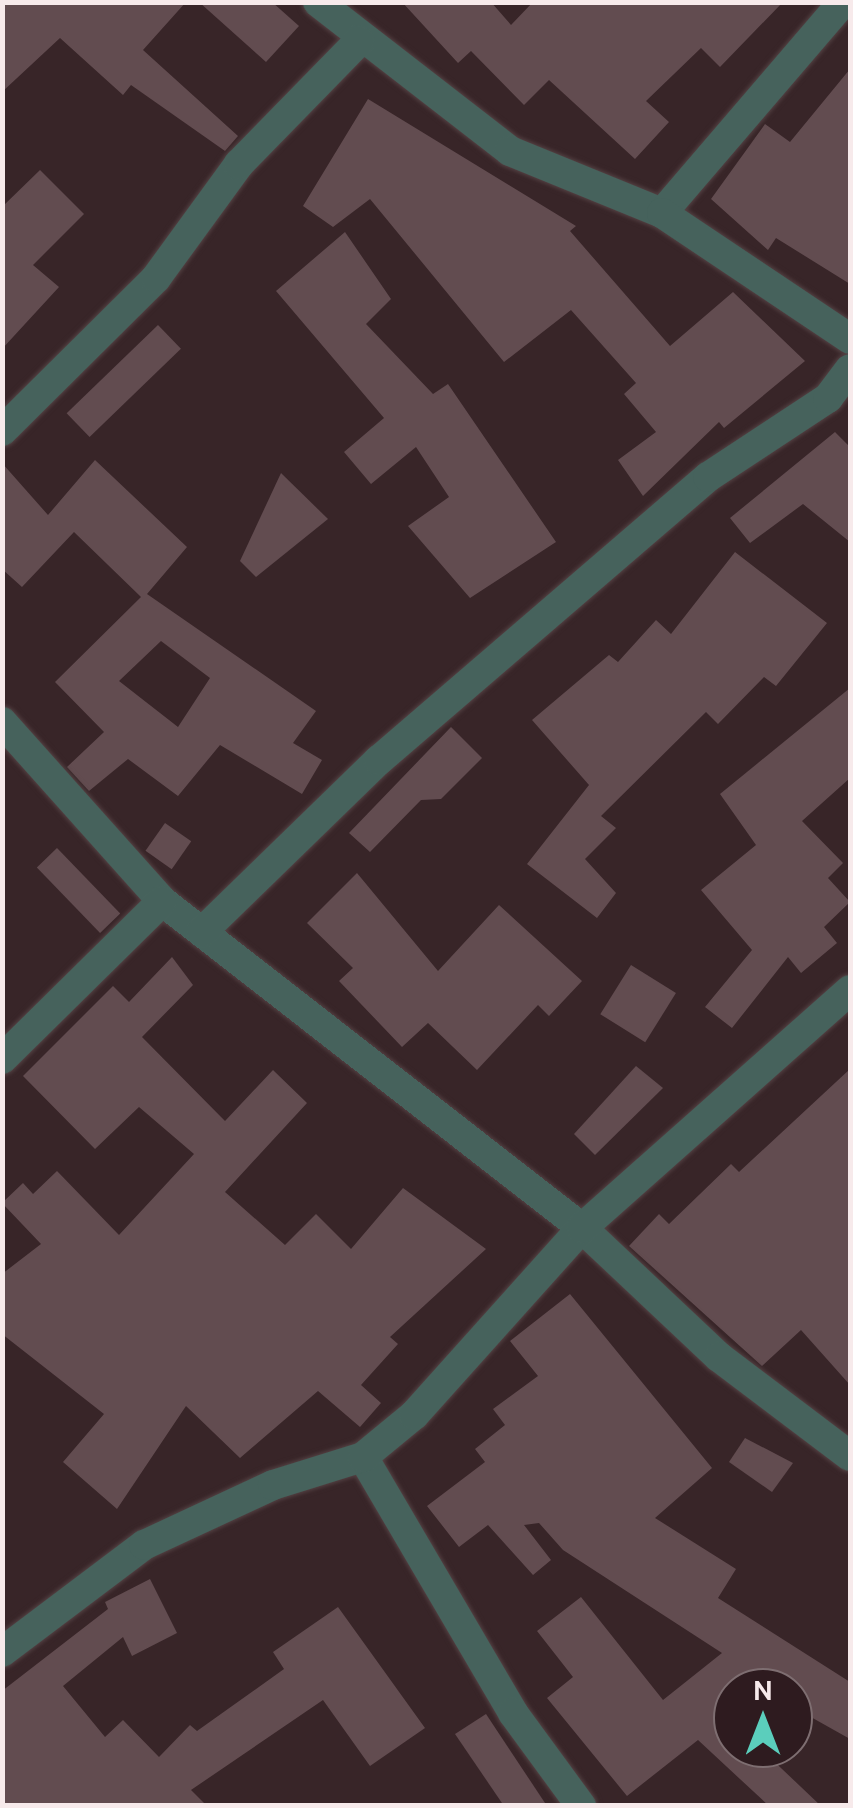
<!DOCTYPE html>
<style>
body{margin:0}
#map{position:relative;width:853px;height:1808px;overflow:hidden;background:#382528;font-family:Cabin,sans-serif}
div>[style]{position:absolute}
.building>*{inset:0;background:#624c50;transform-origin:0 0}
.roads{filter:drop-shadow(0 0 2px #534143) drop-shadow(0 0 2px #534143)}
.street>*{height:30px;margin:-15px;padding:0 15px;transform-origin:15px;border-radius:15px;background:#46625c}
span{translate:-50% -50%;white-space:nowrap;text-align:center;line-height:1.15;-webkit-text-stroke:8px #2e1b1f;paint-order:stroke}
.frame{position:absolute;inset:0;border:5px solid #f7eaeb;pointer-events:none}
.north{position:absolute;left:713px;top:1668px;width:100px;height:100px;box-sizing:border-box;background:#2e1b1f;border:2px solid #7e6e71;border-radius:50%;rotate:0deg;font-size:28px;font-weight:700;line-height:40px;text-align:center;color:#f7eaeb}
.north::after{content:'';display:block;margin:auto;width:35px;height:45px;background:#5bcebc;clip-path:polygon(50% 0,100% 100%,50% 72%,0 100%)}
</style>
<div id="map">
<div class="building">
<i style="clip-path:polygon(2px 2px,186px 2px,143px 50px,238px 136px,225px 151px,131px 85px,123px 95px,60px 38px,2px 92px)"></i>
<i style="clip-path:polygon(199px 2px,272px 2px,299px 26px,266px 62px)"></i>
<i style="clip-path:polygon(402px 2px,491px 2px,511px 25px,533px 2px,783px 2px,720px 67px,701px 48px,646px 101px,669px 122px,635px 159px,549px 80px,524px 105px,471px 51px,458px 63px)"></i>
<i style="clip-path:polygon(850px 69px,850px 284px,776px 238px,768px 250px,711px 199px,765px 124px,790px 142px)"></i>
<i style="clip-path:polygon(368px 99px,576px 226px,570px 231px,670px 346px,733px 292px,805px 361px,724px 428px,719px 422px,643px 496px,618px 460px,656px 432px,624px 394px,636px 383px,571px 310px,504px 362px,370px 199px,333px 227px,303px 206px)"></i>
<i style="clip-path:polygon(40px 170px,84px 214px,33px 265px,59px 287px,2px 349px,2px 207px)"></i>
<i style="clip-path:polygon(345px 232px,391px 299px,366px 324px,433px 394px,448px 384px,556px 542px,470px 598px,408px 526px,449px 497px,416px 447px,371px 484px,344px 452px,384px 418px,276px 291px)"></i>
<i style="left:158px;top:325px;width:33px;height:127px;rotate:46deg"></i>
<i style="clip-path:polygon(835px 432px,850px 447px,850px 542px,803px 504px,750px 543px,730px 518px)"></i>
<i style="clip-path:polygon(evenodd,95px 460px,187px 547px,147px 594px,316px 711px,293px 743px,322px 760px,302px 794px,220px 745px,178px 796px,128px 759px,89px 791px,67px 767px,104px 732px,55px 682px,141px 597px,74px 532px,22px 587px,2px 569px,2px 463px,48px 515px,95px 460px,161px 641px,210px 678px,178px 727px,119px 681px,161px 641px)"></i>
<i style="clip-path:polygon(281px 473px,328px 519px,256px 577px,240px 561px)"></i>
<i style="clip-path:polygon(735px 552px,827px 623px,776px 686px,764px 677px,718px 724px,706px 712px,601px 816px,616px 828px,585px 859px,616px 893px,597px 918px,527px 864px,589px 785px,532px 720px,609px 655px,618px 662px,656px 620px,671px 634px)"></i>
<i style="clip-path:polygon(850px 688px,850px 778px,802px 821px,843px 863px,828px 878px,850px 902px,824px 927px,837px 943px,801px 973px,788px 957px,732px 1028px,705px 1007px,752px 950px,701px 890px,756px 845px,720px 794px)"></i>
<i style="clip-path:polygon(451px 727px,482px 758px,441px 799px,421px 800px,370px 852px,349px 833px)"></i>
<i style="left:165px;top:823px;width:32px;height:34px;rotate:35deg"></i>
<i style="left:57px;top:848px;width:91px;height:28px;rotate:46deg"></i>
<i style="clip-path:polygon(357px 873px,438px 971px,499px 905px,582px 981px,549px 1016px,538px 1005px,477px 1070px,428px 1023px,402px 1047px,339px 981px,353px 968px,307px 923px)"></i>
<i style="clip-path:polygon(172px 957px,193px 985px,142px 1037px,225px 1121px,273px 1070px,307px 1103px,225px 1192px,285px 1245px,316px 1214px,351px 1249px,403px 1188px,486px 1249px,390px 1337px,398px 1344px,361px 1385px,381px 1403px,360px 1427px,318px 1391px,240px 1458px,186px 1406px,117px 1509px,63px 1462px,104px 1414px,2px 1334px,2px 1274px,41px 1244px,2px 1203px,23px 1183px,33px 1194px,57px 1171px,119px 1235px,194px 1154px,139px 1107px,95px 1149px,23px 1076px,113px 986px,129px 1002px)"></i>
<i style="left:631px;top:965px;width:53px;height:58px;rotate:32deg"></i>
<i style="clip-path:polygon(636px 1066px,663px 1088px,595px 1155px,574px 1134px)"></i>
<i style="clip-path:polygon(850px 1069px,850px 1385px,801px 1330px,762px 1366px,629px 1246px,659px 1214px,669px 1224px,731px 1164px,739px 1172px)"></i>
<i style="clip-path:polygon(570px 1294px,712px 1468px,655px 1518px,736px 1569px,718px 1598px,850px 1682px,850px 1739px,793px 1707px,793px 1688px,733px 1688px,733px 1748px,760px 1748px,821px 1806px,769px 1806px,698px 1740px,627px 1796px,547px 1698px,573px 1677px,537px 1631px,581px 1597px,663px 1700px,722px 1653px,563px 1550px,539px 1523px,524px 1525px,551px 1560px,533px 1575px,488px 1525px,459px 1547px,427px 1506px,485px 1462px,475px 1449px,505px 1425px,493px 1409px,538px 1376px,510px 1341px)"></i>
<i style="clip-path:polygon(745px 1438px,793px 1463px,772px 1492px,729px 1462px)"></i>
<i style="clip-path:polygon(150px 1579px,177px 1633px,132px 1656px,123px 1637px,63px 1686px,105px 1737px,123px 1720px,159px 1757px,190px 1725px,197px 1731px,284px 1669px,273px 1652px,338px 1607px,425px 1728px,370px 1766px,323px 1700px,191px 1790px,207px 1806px,2px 1806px,2px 1691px,108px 1609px,105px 1602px)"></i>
<i style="clip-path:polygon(486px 1714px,547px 1806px,504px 1806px,455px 1734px)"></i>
</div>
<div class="roads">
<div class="street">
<i style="left:318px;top:2px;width:243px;rotate:37.8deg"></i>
<i style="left:510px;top:151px;width:164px;rotate:22.2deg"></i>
<i style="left:843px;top:2px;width:278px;rotate:130.6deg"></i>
<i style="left:662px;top:213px;width:226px;rotate:33.8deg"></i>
<i style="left:2px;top:431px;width:217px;rotate:-44.8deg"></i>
<i style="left:156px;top:278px;width:141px;rotate:-53.9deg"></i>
<i style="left:239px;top:164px;width:172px;rotate:-45.7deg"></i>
<i style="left:2px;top:722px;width:240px;rotate:48.2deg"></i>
<i style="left:162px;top:901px;width:532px;rotate:37.9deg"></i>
<i style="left:582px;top:1228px;width:188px;rotate:43.3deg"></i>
<i style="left:719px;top:1357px;width:164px;rotate:37.1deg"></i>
<i style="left:202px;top:932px;width:247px;rotate:-44.2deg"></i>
<i style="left:379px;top:760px;width:434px;rotate:-40.7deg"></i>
<i style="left:708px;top:477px;width:144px;rotate:-33.4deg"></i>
<i style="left:828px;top:398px;width:36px;rotate:-53deg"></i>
<i style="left:2px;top:1059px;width:225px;rotate:-44.6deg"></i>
<i style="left:363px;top:1457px;width:297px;rotate:59.6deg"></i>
<i style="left:513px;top:1713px;width:115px;rotate:53.8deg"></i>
<i style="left:2px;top:1652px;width:178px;rotate:-37deg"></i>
<i style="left:144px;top:1545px;width:142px;rotate:-24.9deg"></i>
<i style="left:273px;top:1485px;width:94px;rotate:-17.3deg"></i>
<i style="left:363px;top:1457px;width:66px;rotate:-39.5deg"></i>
<i style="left:414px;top:1415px;width:251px;rotate:-48.1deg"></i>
<i style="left:582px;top:1228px;width:358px;rotate:-41.6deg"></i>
</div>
</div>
<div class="frame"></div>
<div class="north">N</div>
</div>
